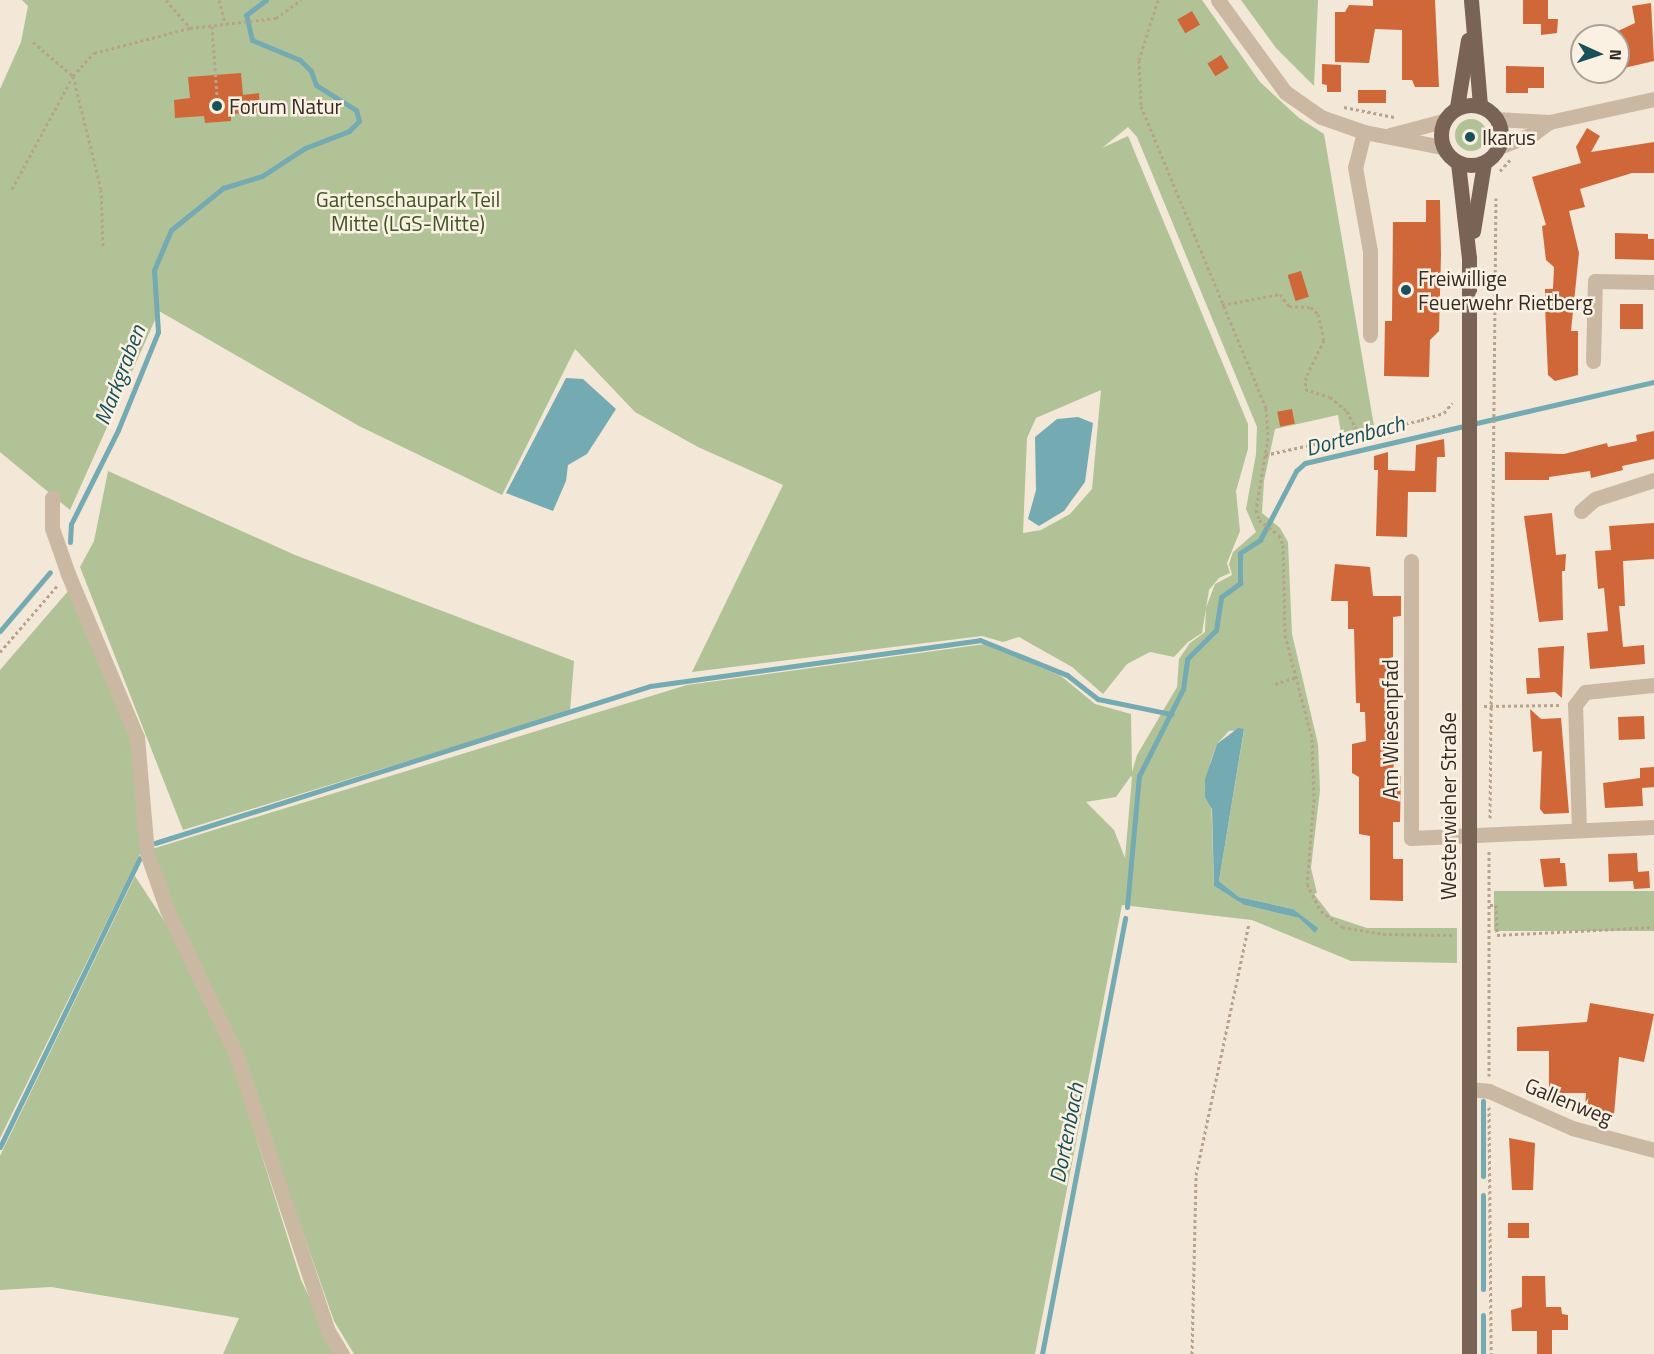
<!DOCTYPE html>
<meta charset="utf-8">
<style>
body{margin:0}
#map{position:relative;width:1654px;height:1354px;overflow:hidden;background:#f3e7d7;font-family:"Titillium Web",sans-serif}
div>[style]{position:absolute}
.green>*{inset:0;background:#b1c396;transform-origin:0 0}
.round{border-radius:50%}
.water>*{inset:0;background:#74abb2}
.stream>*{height:5px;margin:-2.5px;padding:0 2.5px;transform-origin:2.5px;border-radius:2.5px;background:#74abb2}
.building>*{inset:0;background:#cf6738;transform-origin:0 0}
.path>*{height:3px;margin-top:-1.5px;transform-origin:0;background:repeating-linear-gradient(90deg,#b7a28c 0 3px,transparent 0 6px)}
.minor>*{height:15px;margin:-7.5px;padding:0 7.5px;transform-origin:7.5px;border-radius:7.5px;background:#cbb8a2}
.major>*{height:15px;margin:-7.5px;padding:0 7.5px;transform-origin:7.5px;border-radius:7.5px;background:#796355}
.major>.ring{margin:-7.5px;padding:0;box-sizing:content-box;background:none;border:15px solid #796355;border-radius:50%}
.dots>*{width:16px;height:16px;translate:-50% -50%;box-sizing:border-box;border:3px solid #faf1e3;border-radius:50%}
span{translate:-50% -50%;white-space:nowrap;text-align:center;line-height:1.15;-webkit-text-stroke:5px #faf1e3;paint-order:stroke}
.poi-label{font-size:21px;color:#352b25}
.left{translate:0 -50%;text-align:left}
.park-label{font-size:21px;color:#415527}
.street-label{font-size:21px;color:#352b25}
.water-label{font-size:22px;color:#18515a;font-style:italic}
.north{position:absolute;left:1570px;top:24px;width:60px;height:60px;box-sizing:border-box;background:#faf1e3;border:2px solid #aba297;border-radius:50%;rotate:93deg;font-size:16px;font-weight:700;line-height:24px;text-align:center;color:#352b25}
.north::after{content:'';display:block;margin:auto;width:21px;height:27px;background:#18515a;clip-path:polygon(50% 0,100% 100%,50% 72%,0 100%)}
</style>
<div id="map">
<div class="green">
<i style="clip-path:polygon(evenodd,22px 0,1202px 0,1260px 82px,1299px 118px,1324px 134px,1374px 426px,1341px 433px,1338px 415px,1275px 429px,1264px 481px,1262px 513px,1280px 528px,1288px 542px,1292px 634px,1318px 744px,1320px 790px,1311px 868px,1317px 893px,1314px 894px,1331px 916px,1367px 928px,1457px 928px,1457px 963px,1351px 961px,1252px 920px,1122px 905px,1035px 1354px,354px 1354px,334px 1321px,239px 1050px,174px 908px,152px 849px,687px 685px,985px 644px,1061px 676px,1095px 704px,1131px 714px,1132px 772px,1137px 755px,1177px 687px,1179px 659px,1190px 643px,1205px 632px,1206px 608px,1215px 584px,1232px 575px,1229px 564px,1233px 552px,1256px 532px,1246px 509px,1256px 454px,1257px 427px,1137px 137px,1128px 127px,1102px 148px,1128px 136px,1248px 424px,1248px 449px,1236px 491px,1240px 531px,1227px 563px,1230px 573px,1219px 578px,1209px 590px,1202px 633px,1188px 642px,1174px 657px,1150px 652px,1127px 664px,1103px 694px,1072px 667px,1019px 637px,1003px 642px,982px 636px,692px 672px,783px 485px,698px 447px,635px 412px,575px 349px,502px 495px,359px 426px,159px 311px,70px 510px,0 452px,0 89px,21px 42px,28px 6px,22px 0,1101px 390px,1092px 489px,1070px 514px,1041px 530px,1023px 533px,1027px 438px,1036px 418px,1101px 390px,22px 0,1244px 730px,1219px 881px,1239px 897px,1293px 909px,1315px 932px,1299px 918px,1244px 905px,1214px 886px,1210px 763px,1217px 744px,1229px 731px,1244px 730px,22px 0,1131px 776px,1132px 777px,1125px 858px,1114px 830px,1086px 802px,1116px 797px,1131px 776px)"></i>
<i style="clip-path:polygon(1241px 0,1318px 0,1314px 86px,1276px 48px)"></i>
<i class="round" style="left:1455px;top:119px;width:32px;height:32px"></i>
<i style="clip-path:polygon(108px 471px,295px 555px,574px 661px,570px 711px,183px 830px,80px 567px,94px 541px)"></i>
<i style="clip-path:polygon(69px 590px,134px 739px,141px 852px,0 1138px,0 670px)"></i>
<i style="clip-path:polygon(135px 876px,176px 939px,230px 1055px,301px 1280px,337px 1354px,223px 1354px,239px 1318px,51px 1287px,0 1290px,0 1156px)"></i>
<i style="left:1654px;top:891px;width:40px;height:160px;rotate:90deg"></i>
</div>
<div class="water">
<i style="clip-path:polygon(566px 378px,583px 379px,616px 409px,587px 454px,568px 465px,566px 481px,553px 511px,506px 493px)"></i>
<i style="clip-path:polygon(1078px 417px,1093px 423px,1085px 482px,1064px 511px,1039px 526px,1028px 519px,1036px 490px,1035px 437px,1057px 419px)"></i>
<i style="clip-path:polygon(1238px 728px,1244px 729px,1219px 881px,1239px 897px,1293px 909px,1318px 928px,1315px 933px,1299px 918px,1244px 905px,1214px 886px,1212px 809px,1205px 797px,1205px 779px,1217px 744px)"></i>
</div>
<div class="stream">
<i style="left:70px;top:542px;width:18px;rotate:-87deg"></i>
<i style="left:71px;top:524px;width:105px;rotate:-63.4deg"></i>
<i style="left:118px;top:430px;width:106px;rotate:-67.8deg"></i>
<i style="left:158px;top:332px;width:62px;rotate:-93.7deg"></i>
<i style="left:154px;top:270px;width:43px;rotate:-67deg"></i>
<i style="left:171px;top:230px;width:67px;rotate:-38.9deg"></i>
<i style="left:223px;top:188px;width:41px;rotate:-17.1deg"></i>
<i style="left:262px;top:176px;width:51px;rotate:-33.1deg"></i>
<i style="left:305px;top:148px;width:47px;rotate:-21.1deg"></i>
<i style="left:349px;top:131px;width:14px;rotate:-45deg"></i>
<i style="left:359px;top:121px;width:11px;rotate:-105deg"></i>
<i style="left:356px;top:110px;width:47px;rotate:-148deg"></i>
<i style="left:316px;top:85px;width:15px;rotate:-110deg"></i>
<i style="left:311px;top:71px;width:16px;rotate:-135deg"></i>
<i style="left:300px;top:60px;width:52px;rotate:-157.4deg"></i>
<i style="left:252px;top:40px;width:26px;rotate:-103deg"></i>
<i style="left:246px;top:15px;width:25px;rotate:-37deg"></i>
<i style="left:0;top:631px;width:77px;rotate:-49.7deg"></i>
<i style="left:155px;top:843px;width:519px;rotate:-17.6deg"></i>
<i style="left:650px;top:686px;width:333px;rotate:-7.9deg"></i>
<i style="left:980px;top:640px;width:94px;rotate:21.9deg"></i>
<i style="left:1067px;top:675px;width:39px;rotate:38deg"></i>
<i style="left:1098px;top:699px;width:75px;rotate:11.6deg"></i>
<i style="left:1127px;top:907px;width:132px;rotate:-84.8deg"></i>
<i style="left:1139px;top:776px;width:97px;rotate:-63.2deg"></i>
<i style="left:1183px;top:689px;width:30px;rotate:-82deg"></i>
<i style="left:1187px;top:659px;width:41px;rotate:-45deg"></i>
<i style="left:1216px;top:630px;width:33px;rotate:-81deg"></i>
<i style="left:1221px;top:597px;width:24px;rotate:-36deg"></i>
<i style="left:1240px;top:583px;width:30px;rotate:-90deg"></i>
<i style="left:1240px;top:553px;width:24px;rotate:-33deg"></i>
<i style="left:1260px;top:540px;width:78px;rotate:-62.4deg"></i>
<i style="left:1296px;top:471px;width:12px;rotate:-42deg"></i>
<i style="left:1305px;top:463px;width:358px;rotate:-13.1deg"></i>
<i style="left:0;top:1147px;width:321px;rotate:-64.2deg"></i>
<i style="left:1483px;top:1176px;width:75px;rotate:-90deg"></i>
<i style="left:1483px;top:1289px;width:94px;rotate:-90deg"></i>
<i style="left:1042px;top:1354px;width:444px;rotate:-79.2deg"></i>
<i style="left:1483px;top:1354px;width:39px;rotate:-90deg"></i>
</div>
<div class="building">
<i style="clip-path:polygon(1373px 0,1435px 0,1439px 87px,1415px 87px,1412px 80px,1402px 80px,1402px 30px,1375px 29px,1369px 63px,1335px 62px,1335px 12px,1345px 12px,1349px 5px,1373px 6px)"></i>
<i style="clip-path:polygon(1523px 0,1548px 0,1548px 19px,1558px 19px,1557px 33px,1541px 35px,1541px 24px,1523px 24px)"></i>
<i style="clip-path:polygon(1651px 3px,1654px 61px,1624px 68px,1618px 31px,1635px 23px,1632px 6px)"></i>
<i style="left:1192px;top:11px;width:16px;height:17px;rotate:60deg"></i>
<i style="left:1221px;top:55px;width:15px;height:16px;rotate:58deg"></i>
<i style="clip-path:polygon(1322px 64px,1341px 65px,1341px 92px,1327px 92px,1327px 85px,1322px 84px)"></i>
<i style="clip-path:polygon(1506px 66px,1544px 67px,1544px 88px,1528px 88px,1528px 93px,1506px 93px)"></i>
<i style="clip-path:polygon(241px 73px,243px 95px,259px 93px,260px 112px,231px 114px,231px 121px,205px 123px,204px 116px,175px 118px,174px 100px,190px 98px,188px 77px)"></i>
<i style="left:1358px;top:90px;width:28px;height:13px"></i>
<i style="clip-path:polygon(1587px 128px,1600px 136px,1591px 152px,1654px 142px,1654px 173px,1632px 173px,1580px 189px,1585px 207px,1569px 211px,1579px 253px,1571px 331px,1578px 331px,1578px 375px,1555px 381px,1548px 375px,1545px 306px,1545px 289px,1553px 289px,1554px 267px,1546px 260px,1542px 226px,1546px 225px,1532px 177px,1581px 163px,1576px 147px)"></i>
<i style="clip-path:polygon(1426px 200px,1440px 200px,1441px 255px,1439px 331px,1430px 340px,1429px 377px,1384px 376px,1385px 321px,1392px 321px,1393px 222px,1426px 222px)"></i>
<i style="clip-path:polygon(1615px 233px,1648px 234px,1648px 239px,1654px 239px,1654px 260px,1615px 259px)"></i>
<i style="left:1301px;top:271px;width:27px;height:14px;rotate:73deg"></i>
<i style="left:1620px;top:304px;width:23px;height:25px"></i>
<i style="left:1292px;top:409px;width:15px;height:15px;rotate:79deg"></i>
<i style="clip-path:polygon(1654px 431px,1654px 459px,1622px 466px,1623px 470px,1591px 478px,1590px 471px,1549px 477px,1549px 480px,1505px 480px,1505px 452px,1564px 454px,1607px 443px,1608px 447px,1637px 441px,1636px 435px)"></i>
<i style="clip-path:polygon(1444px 439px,1445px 457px,1437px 457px,1436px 492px,1408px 492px,1407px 537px,1376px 536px,1378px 470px,1374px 470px,1374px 456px,1388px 452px,1388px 470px,1415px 471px,1416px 445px)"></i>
<i style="clip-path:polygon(1552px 513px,1556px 555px,1566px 554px,1565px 571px,1562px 571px,1563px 620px,1539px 622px,1524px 516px)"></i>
<i style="clip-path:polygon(1654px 523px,1654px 559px,1623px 561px,1625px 606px,1619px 606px,1623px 647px,1644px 645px,1645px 664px,1590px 669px,1587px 633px,1608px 631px,1604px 588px,1598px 589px,1595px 551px,1611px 550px,1609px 526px)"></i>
<i style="clip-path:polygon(1335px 564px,1370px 567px,1373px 596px,1401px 596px,1401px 616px,1393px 617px,1393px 657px,1389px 658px,1394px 776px,1401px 776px,1400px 822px,1393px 822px,1393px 859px,1403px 859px,1403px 901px,1370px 900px,1370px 836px,1359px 834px,1359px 777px,1352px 773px,1352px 744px,1366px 741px,1365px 712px,1360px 712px,1360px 703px,1356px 703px,1354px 629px,1348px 629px,1348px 601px,1331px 601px)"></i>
<i style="clip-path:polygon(1564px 646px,1562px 698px,1555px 692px,1527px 694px,1526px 678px,1540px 678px,1538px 648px)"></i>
<i style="clip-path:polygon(1530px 709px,1541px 719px,1561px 718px,1569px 813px,1544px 814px,1540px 809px,1542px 751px,1533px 752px)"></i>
<i style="left:1644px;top:716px;width:23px;height:26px;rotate:88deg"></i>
<i style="clip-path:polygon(1654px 767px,1654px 787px,1642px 788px,1643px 806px,1605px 808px,1603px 783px,1640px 778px,1640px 768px)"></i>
<i style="clip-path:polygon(1637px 853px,1638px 872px,1649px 871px,1650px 888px,1634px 889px,1633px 881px,1609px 882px,1608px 854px)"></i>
<i style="clip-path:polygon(1560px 858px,1560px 863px,1565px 863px,1567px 886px,1544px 887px,1540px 859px)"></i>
<i style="clip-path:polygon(1590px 1003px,1654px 1014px,1644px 1062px,1619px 1057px,1614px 1115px,1591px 1113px,1591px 1108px,1585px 1107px,1586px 1093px,1549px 1093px,1549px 1051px,1517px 1051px,1517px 1027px,1587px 1022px)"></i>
<i style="clip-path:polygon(1509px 1138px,1535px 1143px,1533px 1190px,1512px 1190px)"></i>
<i style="left:1508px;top:1223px;width:21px;height:15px"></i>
<i style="clip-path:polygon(1522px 1276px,1545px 1276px,1546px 1307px,1561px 1307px,1562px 1314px,1568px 1315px,1568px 1330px,1552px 1330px,1552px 1354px,1537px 1354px,1537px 1331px,1512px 1331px,1511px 1310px,1522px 1307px)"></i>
</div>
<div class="path">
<i style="left:166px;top:0;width:37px;rotate:49deg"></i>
<i style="left:190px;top:28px;width:87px;rotate:-6.6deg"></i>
<i style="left:276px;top:18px;width:31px;rotate:-36deg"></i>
<i style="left:219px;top:0;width:24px;rotate:75deg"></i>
<i style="left:1158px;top:0;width:63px;rotate:107.6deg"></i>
<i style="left:1139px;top:60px;width:46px;rotate:87.5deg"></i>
<i style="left:1141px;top:106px;width:327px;rotate:67.5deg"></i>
<i style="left:1266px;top:408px;width:30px;rotate:86deg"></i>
<i style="left:1268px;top:438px;width:73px;rotate:99.5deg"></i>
<i style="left:1256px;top:510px;width:10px;rotate:73deg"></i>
<i style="left:1259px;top:520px;width:25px;rotate:37deg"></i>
<i style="left:1279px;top:535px;width:11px;rotate:68deg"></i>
<i style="left:1283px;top:545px;width:90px;rotate:88.7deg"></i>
<i style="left:1285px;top:635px;width:107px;rotate:75.4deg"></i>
<i style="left:1312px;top:739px;width:60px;rotate:88.1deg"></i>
<i style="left:1314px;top:799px;width:85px;rotate:94.7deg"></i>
<i style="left:1307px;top:884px;width:30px;rotate:63deg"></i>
<i style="left:1321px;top:911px;width:26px;rotate:37deg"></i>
<i style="left:1342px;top:927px;width:42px;rotate:9.7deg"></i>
<i style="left:1383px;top:934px;width:71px;rotate:0.8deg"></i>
<i style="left:212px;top:26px;width:69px;rotate:85.9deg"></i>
<i style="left:33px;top:42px;width:52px;rotate:40.4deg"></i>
<i style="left:73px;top:76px;width:116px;rotate:76.1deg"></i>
<i style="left:101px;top:189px;width:58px;rotate:88deg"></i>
<i style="left:1344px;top:107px;width:51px;rotate:11.3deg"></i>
<i style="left:1500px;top:171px;width:15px;rotate:-48deg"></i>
<i style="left:12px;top:189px;width:128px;rotate:-61.6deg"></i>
<i style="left:73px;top:76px;width:31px;rotate:-48deg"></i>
<i style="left:94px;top:53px;width:99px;rotate:-14.6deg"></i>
<i style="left:1222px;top:305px;width:59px;rotate:-10.7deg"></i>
<i style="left:1280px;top:294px;width:15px;rotate:53deg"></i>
<i style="left:1289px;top:306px;width:22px;rotate:3deg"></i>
<i style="left:1311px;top:307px;width:10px;rotate:45deg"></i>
<i style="left:1318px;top:314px;width:27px;rotate:77deg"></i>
<i style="left:1324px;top:340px;width:41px;rotate:115.9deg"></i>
<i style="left:1306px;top:377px;width:12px;rotate:95deg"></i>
<i style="left:1305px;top:389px;width:26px;rotate:18deg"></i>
<i style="left:1330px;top:397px;width:22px;rotate:39deg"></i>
<i style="left:1347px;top:411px;width:28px;rotate:63deg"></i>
<i style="left:1265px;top:455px;width:160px;rotate:-12.6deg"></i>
<i style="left:1421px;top:420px;width:24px;rotate:-17deg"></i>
<i style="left:1444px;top:413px;width:13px;rotate:-51deg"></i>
<i style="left:0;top:652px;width:87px;rotate:-49.2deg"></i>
<i style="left:1275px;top:684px;width:22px;rotate:-18deg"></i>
<i style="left:1484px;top:706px;width:77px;rotate:-0.7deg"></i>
<i style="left:1490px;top:818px;width:620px;rotate:-89.45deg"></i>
<i style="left:1490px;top:905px;width:6px"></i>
<i style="left:1496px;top:905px;width:30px;rotate:88deg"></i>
<i style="left:1497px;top:935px;width:157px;rotate:-2.9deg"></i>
<i style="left:1489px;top:1076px;width:227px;rotate:-90deg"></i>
<i style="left:1489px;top:1107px;width:247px;rotate:89.5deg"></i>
<i style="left:1192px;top:1354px;width:179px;rotate:-88.7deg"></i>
<i style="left:1196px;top:1175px;width:258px;rotate:-78.1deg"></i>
</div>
<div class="minor">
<i style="left:1218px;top:0;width:114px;rotate:53.9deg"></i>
<i style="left:1285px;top:92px;width:44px;rotate:34.8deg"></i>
<i style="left:1321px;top:117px;width:46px;rotate:19.2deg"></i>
<i style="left:1364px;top:132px;width:79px;rotate:10.9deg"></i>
<i style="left:1497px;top:119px;width:52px;rotate:3.3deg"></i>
<i style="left:1549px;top:122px;width:107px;rotate:-12.4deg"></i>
<i style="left:1364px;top:132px;width:36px;rotate:104deg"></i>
<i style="left:1355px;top:167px;width:85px;rotate:79.9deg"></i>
<i style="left:1370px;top:251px;width:84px;rotate:90deg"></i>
<i style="left:1390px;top:135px;width:55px;rotate:-14.8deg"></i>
<i style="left:1499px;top:147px;width:36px;rotate:-21deg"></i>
<i style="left:1533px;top:134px;width:20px;rotate:-37deg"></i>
<i style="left:1593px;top:361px;width:80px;rotate:-88.6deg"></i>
<i style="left:1595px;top:281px;width:59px;rotate:1deg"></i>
<i style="left:52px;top:498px;width:30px;rotate:90deg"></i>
<i style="left:52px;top:528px;width:49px;rotate:70.8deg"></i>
<i style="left:68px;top:574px;width:177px;rotate:67.1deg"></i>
<i style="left:137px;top:737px;width:116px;rotate:85.1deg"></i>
<i style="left:147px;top:853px;width:60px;rotate:70.7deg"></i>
<i style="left:167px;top:910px;width:157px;rotate:64.4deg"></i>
<i style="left:235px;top:1052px;width:294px;rotate:71.6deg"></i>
<i style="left:328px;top:1331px;width:27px;rotate:59deg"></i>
<i style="left:1581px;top:511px;width:18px;rotate:-41deg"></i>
<i style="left:1595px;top:499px;width:62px;rotate:-17.9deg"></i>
<i style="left:1411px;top:561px;width:277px;rotate:90deg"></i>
<i style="left:1411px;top:838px;width:243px;rotate:-2.6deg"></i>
<i style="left:1579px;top:830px;width:125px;rotate:-91.8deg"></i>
<i style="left:1575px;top:705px;width:16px;rotate:-52deg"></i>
<i style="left:1585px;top:692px;width:69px;rotate:-5.8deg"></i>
<i style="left:1470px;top:1089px;width:19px;rotate:6deg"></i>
<i style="left:1489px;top:1091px;width:91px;rotate:24deg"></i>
<i style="left:1572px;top:1128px;width:85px;rotate:15deg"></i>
</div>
<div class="major">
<i style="left:1471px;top:0;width:106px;rotate:85.1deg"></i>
<i class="ring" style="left:1441px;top:105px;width:45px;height:45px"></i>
<i style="left:1457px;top:107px;width:68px;rotate:-80.7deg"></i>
<i style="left:1458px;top:163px;width:96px;rotate:83.4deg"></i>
<i style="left:1469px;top:258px;width:1096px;rotate:90deg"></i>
<i style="left:1473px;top:231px;width:69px;rotate:-80.8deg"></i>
</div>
<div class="dots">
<i style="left:217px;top:106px;background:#18515a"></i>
<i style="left:1470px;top:137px;background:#18515a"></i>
<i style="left:1406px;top:290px;background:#18515a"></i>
</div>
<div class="poi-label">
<span class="left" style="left:229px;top:106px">Forum Natur</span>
<span class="left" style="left:1482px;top:137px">Ikarus</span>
<span class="left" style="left:1418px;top:290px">Freiwillige<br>Feuerwehr Rietberg</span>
</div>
<div class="park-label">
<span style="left:408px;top:211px">Gartenschaupark Teil<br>Mitte (LGS-Mitte)</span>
</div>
<div class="street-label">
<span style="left:1390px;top:729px;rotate:-90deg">Am Wiesenpfad</span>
<span style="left:1448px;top:806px;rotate:-90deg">Westerwieher Straße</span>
<span style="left:1569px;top:1101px;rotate:22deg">Gallenweg</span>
</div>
<div class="water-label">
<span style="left:120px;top:375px;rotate:-69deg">Markgraben</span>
<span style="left:1355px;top:436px;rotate:-15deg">Dortenbach</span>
<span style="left:1067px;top:1133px;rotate:-79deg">Dortenbach</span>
</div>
<div class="north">N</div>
</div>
